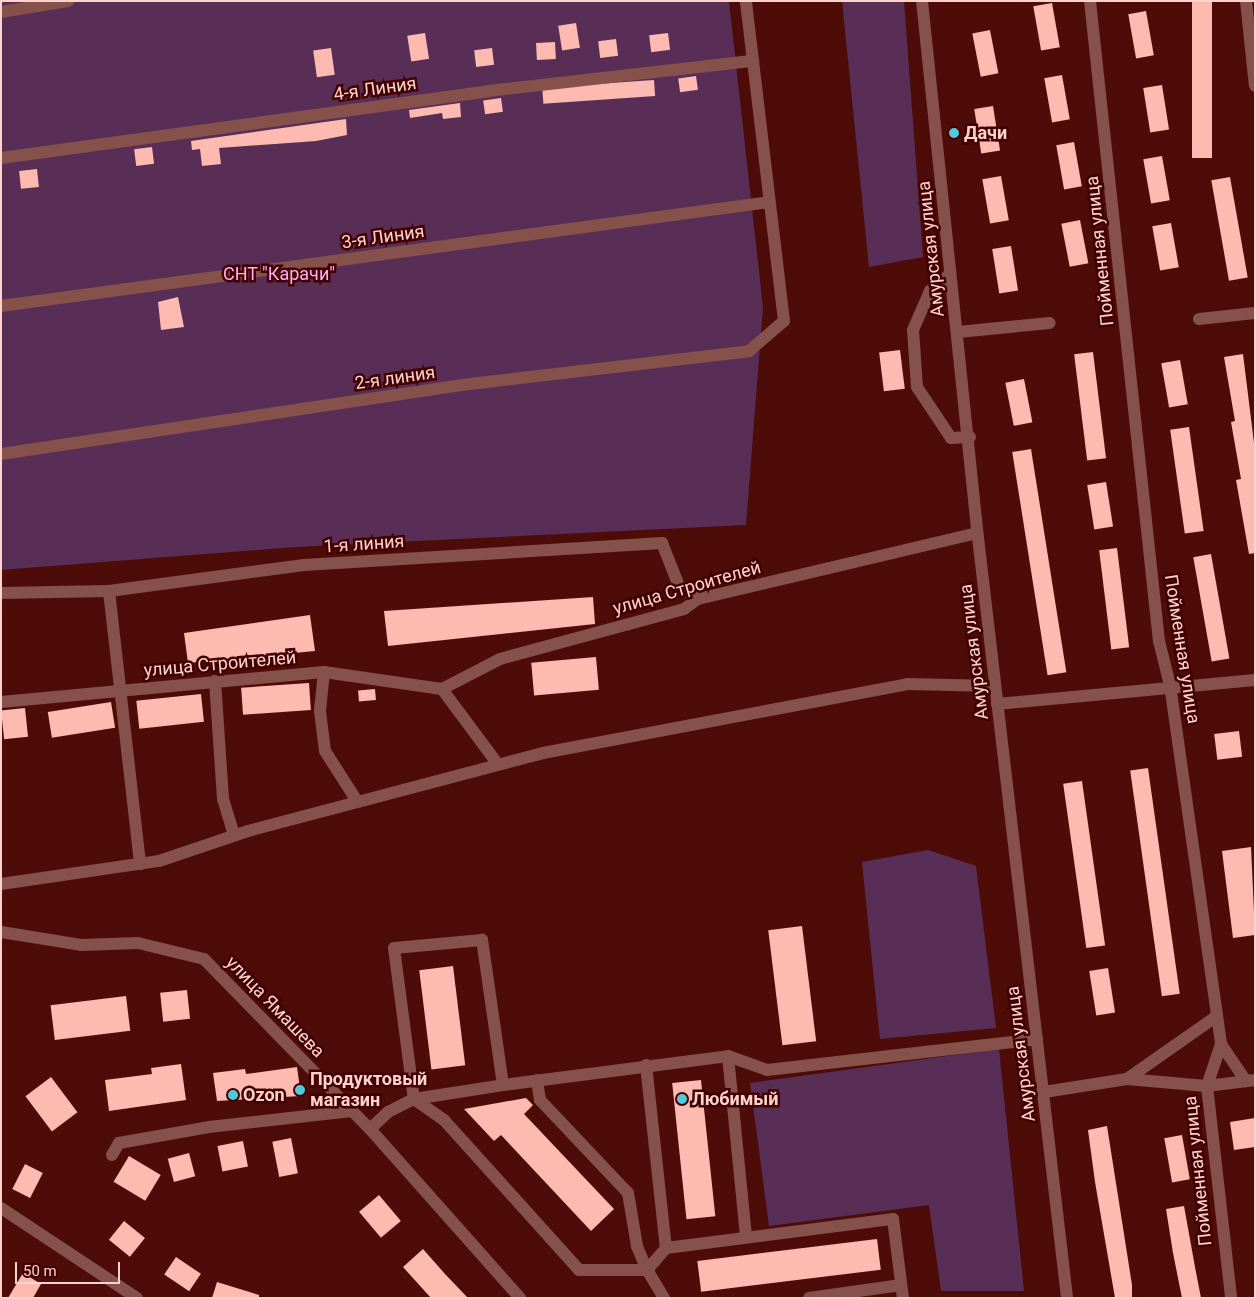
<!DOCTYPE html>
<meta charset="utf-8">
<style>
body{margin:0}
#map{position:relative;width:1256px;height:1299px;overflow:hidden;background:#4e0c09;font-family:Roboto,sans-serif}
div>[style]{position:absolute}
.green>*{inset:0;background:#582e56}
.building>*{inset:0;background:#fcbab0;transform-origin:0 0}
.minor>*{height:12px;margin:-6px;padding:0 6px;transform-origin:6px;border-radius:6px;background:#85514a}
.dots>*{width:14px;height:14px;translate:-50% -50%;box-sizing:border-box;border:2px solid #420001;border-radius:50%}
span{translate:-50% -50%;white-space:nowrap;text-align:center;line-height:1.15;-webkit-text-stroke:5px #420001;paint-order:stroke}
.street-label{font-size:18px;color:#fed3cd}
.poi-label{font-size:18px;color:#fed3cd;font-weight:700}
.left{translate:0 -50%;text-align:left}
.park-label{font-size:18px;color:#fbaef7}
.frame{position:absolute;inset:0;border:2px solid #fed3cd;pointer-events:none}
.scale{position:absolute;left:15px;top:1262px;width:105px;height:22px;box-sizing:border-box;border:2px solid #fed3cd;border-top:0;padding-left:6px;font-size:15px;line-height:18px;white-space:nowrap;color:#fed3cd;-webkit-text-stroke:4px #420001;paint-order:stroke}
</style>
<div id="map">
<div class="green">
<i style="clip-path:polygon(1px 1px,729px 1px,763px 307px,746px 525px,295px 547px,1px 570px)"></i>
<i style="clip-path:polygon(842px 1px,904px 1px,923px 257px,869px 267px)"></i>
<i style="clip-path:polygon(928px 850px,976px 866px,996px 1028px,880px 1039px,862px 862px)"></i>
<i style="clip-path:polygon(999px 1049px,1024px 1291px,941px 1291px,929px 1205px,769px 1226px,750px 1083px)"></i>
</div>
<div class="building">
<i style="left:1192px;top:1px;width:20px;height:157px"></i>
<i style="left:1052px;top:3px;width:45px;height:19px;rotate:80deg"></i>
<i style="left:1146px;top:11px;width:45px;height:18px;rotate:80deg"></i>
<i style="left:576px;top:23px;width:25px;height:18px;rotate:81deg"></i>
<i style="left:990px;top:30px;width:44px;height:18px;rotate:79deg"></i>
<i style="left:425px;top:33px;width:26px;height:18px;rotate:81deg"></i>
<i style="left:668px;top:33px;width:17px;height:19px;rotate:83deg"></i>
<i style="left:616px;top:39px;width:17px;height:18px;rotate:83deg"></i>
<i style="left:555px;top:42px;width:17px;height:19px;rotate:87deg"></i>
<i style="left:331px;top:48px;width:27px;height:18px;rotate:82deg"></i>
<i style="left:492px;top:48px;width:17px;height:18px;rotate:83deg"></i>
<i style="left:1062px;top:75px;width:45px;height:18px;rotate:80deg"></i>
<i style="left:696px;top:76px;width:14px;height:18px;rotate:82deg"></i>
<i style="left:654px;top:80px;width:16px;height:112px;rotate:86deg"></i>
<i style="left:1162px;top:85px;width:45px;height:19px;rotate:81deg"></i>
<i style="left:501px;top:98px;width:14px;height:18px;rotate:82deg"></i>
<i style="clip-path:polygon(460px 103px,461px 117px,443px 119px,442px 113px,410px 118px,409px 110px)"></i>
<i style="left:993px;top:106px;width:45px;height:19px;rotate:81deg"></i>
<i style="clip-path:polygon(346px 119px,347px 135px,316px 141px,219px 148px,221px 164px,202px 166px,200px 149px,192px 150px,191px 141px)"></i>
<i style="left:1074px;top:142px;width:45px;height:18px;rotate:80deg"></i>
<i style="left:152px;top:147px;width:17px;height:18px;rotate:83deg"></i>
<i style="left:1162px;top:156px;width:45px;height:19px;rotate:80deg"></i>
<i style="left:37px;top:169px;width:18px;height:18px;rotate:84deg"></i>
<i style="left:1001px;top:176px;width:45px;height:19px;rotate:80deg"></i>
<i style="left:1230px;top:177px;width:102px;height:19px;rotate:80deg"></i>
<i style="left:1080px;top:220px;width:44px;height:19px;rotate:79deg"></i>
<i style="left:1171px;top:223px;width:45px;height:19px;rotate:80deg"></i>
<i style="left:1011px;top:246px;width:45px;height:19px;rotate:81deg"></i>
<i style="clip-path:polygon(178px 297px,184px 327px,161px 330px,158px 302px)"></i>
<i style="left:900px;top:350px;width:39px;height:21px;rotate:83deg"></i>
<i style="left:1093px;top:352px;width:107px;height:19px;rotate:83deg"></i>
<i style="clip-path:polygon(1243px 354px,1255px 451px,1255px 553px,1249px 554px,1236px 480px,1241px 479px,1231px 422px,1235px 421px,1224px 357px)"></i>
<i style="left:1180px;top:360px;width:45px;height:19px;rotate:80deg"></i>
<i style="left:1024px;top:379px;width:44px;height:19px;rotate:79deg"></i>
<i style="left:1189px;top:427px;width:105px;height:19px;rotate:82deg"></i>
<i style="left:1031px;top:449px;width:226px;height:19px;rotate:81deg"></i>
<i style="left:1106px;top:482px;width:45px;height:19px;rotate:81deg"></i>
<i style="left:1117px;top:548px;width:100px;height:18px;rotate:83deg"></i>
<i style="left:1211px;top:554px;width:106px;height:18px;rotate:80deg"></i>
<i style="clip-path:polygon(593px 597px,595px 624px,388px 646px,384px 611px)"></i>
<i style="clip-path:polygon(310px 615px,315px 651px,188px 663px,184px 633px)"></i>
<i style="left:596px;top:657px;width:33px;height:65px;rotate:85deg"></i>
<i style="left:309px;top:683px;width:27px;height:68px;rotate:86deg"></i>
<i style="left:375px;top:689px;width:11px;height:17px;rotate:85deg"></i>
<i style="left:201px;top:694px;width:28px;height:65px;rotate:84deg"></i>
<i style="left:111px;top:702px;width:26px;height:64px;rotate:81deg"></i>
<i style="left:25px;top:708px;width:29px;height:24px;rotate:84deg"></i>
<i style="left:1239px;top:731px;width:26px;height:25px;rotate:83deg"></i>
<i style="left:1148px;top:768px;width:228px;height:18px;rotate:82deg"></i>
<i style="left:1082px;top:781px;width:166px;height:19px;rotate:82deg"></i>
<i style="clip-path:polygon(1251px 847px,1255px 935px,1233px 938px,1222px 851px)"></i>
<i style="left:802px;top:926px;width:116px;height:34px;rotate:83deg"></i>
<i style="left:453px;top:966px;width:100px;height:34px;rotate:83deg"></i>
<i style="left:1108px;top:968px;width:45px;height:19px;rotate:81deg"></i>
<i style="left:187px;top:990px;width:29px;height:27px;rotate:84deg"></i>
<i style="left:126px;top:996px;width:35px;height:76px;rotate:83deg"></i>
<i style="clip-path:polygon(181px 1064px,186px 1100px,109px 1111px,105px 1080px,152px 1074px,151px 1068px)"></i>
<i style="clip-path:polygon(297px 1067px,301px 1096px,217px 1101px,213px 1073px,245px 1069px,246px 1074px)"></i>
<i style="left:51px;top:1077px;width:44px;height:32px;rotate:53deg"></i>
<i style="left:701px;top:1080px;width:137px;height:29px;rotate:84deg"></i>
<i style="clip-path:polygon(526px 1098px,533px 1105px,524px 1114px,614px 1209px,591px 1231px,501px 1135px,494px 1141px,464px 1109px)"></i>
<i style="clip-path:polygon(1255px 1118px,1255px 1147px,1234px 1150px,1230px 1122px)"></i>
<i style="clip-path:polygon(1107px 1126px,1132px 1285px,1132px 1298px,1115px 1298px,1095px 1182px,1088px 1130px)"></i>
<i style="left:1182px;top:1135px;width:45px;height:18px;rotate:80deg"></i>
<i style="left:291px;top:1138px;width:36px;height:19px;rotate:79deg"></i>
<i style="left:243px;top:1141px;width:26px;height:26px;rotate:79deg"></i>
<i style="left:189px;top:1153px;width:24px;height:22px;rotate:75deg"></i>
<i style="left:129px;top:1156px;width:37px;height:30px;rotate:31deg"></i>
<i style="left:25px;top:1164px;width:20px;height:28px;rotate:27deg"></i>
<i style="left:379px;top:1195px;width:34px;height:26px;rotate:50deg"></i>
<i style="clip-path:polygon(1184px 1206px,1195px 1267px,1201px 1298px,1182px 1298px,1173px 1253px,1166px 1209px)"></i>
<i style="left:124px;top:1221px;width:27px;height:24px;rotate:39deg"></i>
<i style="left:877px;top:1239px;width:31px;height:181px;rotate:83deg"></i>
<i style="clip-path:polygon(423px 1249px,445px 1274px,468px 1298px,431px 1298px,403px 1267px)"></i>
<i style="left:176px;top:1257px;width:30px;height:21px;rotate:34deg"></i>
<i style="clip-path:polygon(23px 1273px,41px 1284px,33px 1298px,8px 1298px)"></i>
<i style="clip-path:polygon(217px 1282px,259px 1295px,259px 1298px,212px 1298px)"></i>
</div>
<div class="minor">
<i style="left:922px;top:1px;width:531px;rotate:84.05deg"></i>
<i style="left:977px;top:529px;width:774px;rotate:83.32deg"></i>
<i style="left:1090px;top:1px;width:644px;rotate:83.85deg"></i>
<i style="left:1159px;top:641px;width:45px;rotate:76deg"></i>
<i style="left:1170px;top:685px;width:363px;rotate:81.9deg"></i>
<i style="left:1221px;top:1044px;width:44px;rotate:108.4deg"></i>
<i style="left:1207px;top:1086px;width:213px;rotate:83.5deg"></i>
<i style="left:1246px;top:1px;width:85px;rotate:84deg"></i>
<i style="left:1px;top:12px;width:68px;rotate:-9.3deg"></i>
<i style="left:1px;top:158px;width:492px;rotate:-7.8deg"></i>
<i style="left:488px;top:91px;width:267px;rotate:-6.5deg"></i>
<i style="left:950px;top:274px;width:26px;rotate:140deg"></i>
<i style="left:930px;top:291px;width:43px;rotate:113.6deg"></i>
<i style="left:913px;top:330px;width:57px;rotate:86deg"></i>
<i style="left:917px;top:387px;width:61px;rotate:56.3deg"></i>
<i style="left:951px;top:438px;width:19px;rotate:-3deg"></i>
<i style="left:1px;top:306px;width:775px;rotate:-7.71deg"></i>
<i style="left:1199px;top:319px;width:56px;rotate:-6.1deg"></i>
<i style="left:958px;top:332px;width:92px;rotate:-5.6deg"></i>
<i style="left:1px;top:454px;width:474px;rotate:-8.5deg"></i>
<i style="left:470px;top:384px;width:281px;rotate:-6.7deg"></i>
<i style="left:749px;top:351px;width:46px;rotate:-40.6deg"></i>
<i style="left:784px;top:321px;width:322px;rotate:-96.8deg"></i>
<i style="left:109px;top:591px;width:275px;rotate:83.5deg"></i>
<i style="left:1px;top:593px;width:108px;rotate:-1.1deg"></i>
<i style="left:109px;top:591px;width:197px;rotate:-7.6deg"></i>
<i style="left:304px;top:565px;width:359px;rotate:-3.5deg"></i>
<i style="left:662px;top:543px;width:46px;rotate:68.4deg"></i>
<i style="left:679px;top:586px;width:23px;rotate:34deg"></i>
<i style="left:324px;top:672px;width:39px;rotate:96deg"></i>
<i style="left:320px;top:711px;width:40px;rotate:82.9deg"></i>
<i style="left:325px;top:751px;width:59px;rotate:57.4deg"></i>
<i style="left:215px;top:681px;width:118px;rotate:86.1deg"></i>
<i style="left:223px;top:799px;width:38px;rotate:73deg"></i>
<i style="left:442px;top:689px;width:65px;rotate:-27.3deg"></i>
<i style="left:500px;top:659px;width:191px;rotate:-15.2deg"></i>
<i style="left:684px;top:609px;width:17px;rotate:-36deg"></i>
<i style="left:698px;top:599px;width:287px;rotate:-13.3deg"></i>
<i style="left:1px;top:702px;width:324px;rotate:-5.3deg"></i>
<i style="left:324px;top:672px;width:119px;rotate:8.2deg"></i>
<i style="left:442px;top:689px;width:92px;rotate:53.4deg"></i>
<i style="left:997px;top:704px;width:259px;rotate:-5.3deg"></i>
<i style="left:1px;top:884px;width:160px;rotate:-8.3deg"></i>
<i style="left:159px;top:861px;width:94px;rotate:-18.6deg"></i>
<i style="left:248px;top:831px;width:305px;rotate:-14.8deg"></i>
<i style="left:543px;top:753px;width:370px;rotate:-10.7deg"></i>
<i style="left:907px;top:684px;width:88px;rotate:1.3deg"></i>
<i style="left:1px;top:932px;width:81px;rotate:9.2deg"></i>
<i style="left:81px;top:945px;width:57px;rotate:-2deg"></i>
<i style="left:138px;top:943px;width:68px;rotate:13.6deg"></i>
<i style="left:204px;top:959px;width:238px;rotate:45.7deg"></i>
<i style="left:370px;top:1129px;width:226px;rotate:48.4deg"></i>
<i style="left:1221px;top:1044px;width:45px;rotate:56deg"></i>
<i style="left:728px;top:1056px;width:182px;rotate:84.3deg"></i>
<i style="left:646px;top:1065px;width:184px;rotate:83.8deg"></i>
<i style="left:1127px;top:1079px;width:110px;rotate:-35deg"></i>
<i style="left:503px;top:1085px;width:147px;rotate:-98.2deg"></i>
<i style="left:482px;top:940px;width:88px;rotate:174.8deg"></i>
<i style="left:394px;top:948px;width:152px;rotate:82.5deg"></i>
<i style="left:414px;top:1099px;width:37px;rotate:35deg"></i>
<i style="left:444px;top:1120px;width:202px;rotate:48deg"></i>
<i style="left:579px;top:1270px;width:68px"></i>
<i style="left:647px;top:1270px;width:26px;rotate:-113deg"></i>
<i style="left:637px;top:1246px;width:54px;rotate:-99.6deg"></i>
<i style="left:628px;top:1193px;width:128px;rotate:-133.4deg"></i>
<i style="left:540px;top:1100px;width:20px;rotate:-99deg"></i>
<i style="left:1044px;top:1092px;width:84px;rotate:-8.9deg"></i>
<i style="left:1127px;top:1079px;width:80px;rotate:5deg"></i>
<i style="left:1207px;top:1086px;width:48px;rotate:-7.1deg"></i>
<i style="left:370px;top:1129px;width:25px;rotate:-43deg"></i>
<i style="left:388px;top:1112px;width:29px;rotate:-27deg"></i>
<i style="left:414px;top:1099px;width:90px;rotate:-8.9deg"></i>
<i style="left:503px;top:1085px;width:227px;rotate:-7.3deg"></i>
<i style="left:728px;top:1056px;width:41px;rotate:19.7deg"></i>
<i style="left:767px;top:1070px;width:272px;rotate:-6.5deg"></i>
<i style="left:112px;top:1155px;width:14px;rotate:-60deg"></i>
<i style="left:119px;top:1143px;width:91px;rotate:-10.1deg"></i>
<i style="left:209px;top:1127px;width:144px;rotate:-6.4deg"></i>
<i style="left:1px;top:1208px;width:163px;rotate:33.5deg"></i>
<i style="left:664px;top:1298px;width:33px;rotate:-121deg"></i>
<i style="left:647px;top:1270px;width:29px;rotate:-49deg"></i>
<i style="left:666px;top:1248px;width:229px;rotate:-7.3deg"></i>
<i style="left:893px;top:1219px;width:80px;rotate:82.8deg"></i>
<i style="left:809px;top:1298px;width:93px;rotate:-8deg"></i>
</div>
<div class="dots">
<i style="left:954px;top:133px;background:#53cadc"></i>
<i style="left:300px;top:1090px;background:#53cadc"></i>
<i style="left:233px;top:1095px;background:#53cadc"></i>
<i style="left:682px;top:1099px;background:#53cadc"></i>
</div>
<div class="street-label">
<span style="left:375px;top:89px;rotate:-8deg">4-я Линия</span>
<span style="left:383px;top:237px;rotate:-8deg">3-я Линия</span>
<span style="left:931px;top:249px;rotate:-96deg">Амурская улица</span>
<span style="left:1100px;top:251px;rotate:-96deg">Пойменная улица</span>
<span style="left:395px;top:378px;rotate:-8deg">2-я линия</span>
<span style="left:364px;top:544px;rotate:-4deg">1-я линия</span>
<span style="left:687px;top:588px;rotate:-16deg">улица Строителей</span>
<span style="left:1182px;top:649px;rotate:81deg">Пойменная улица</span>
<span style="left:974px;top:652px;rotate:-97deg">Амурская улица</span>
<span style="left:220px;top:664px;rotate:-5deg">улица Строителей</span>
<span style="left:275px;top:1007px;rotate:46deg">улица Ямашева</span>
<span style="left:1021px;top:1054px;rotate:-97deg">Амурская улица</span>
<span style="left:1198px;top:1171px;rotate:-96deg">Пойменная улица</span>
</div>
<div class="poi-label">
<span class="left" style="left:964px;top:133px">Дачи</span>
<span class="left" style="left:310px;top:1090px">Продуктовый<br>магазин</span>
<span class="left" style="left:243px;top:1095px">Ozon</span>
<span class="left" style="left:692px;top:1099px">Любимый</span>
</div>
<div class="park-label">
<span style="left:279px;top:274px">СНТ "Карачи"</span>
</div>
<div class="frame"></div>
<div class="scale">50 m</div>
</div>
